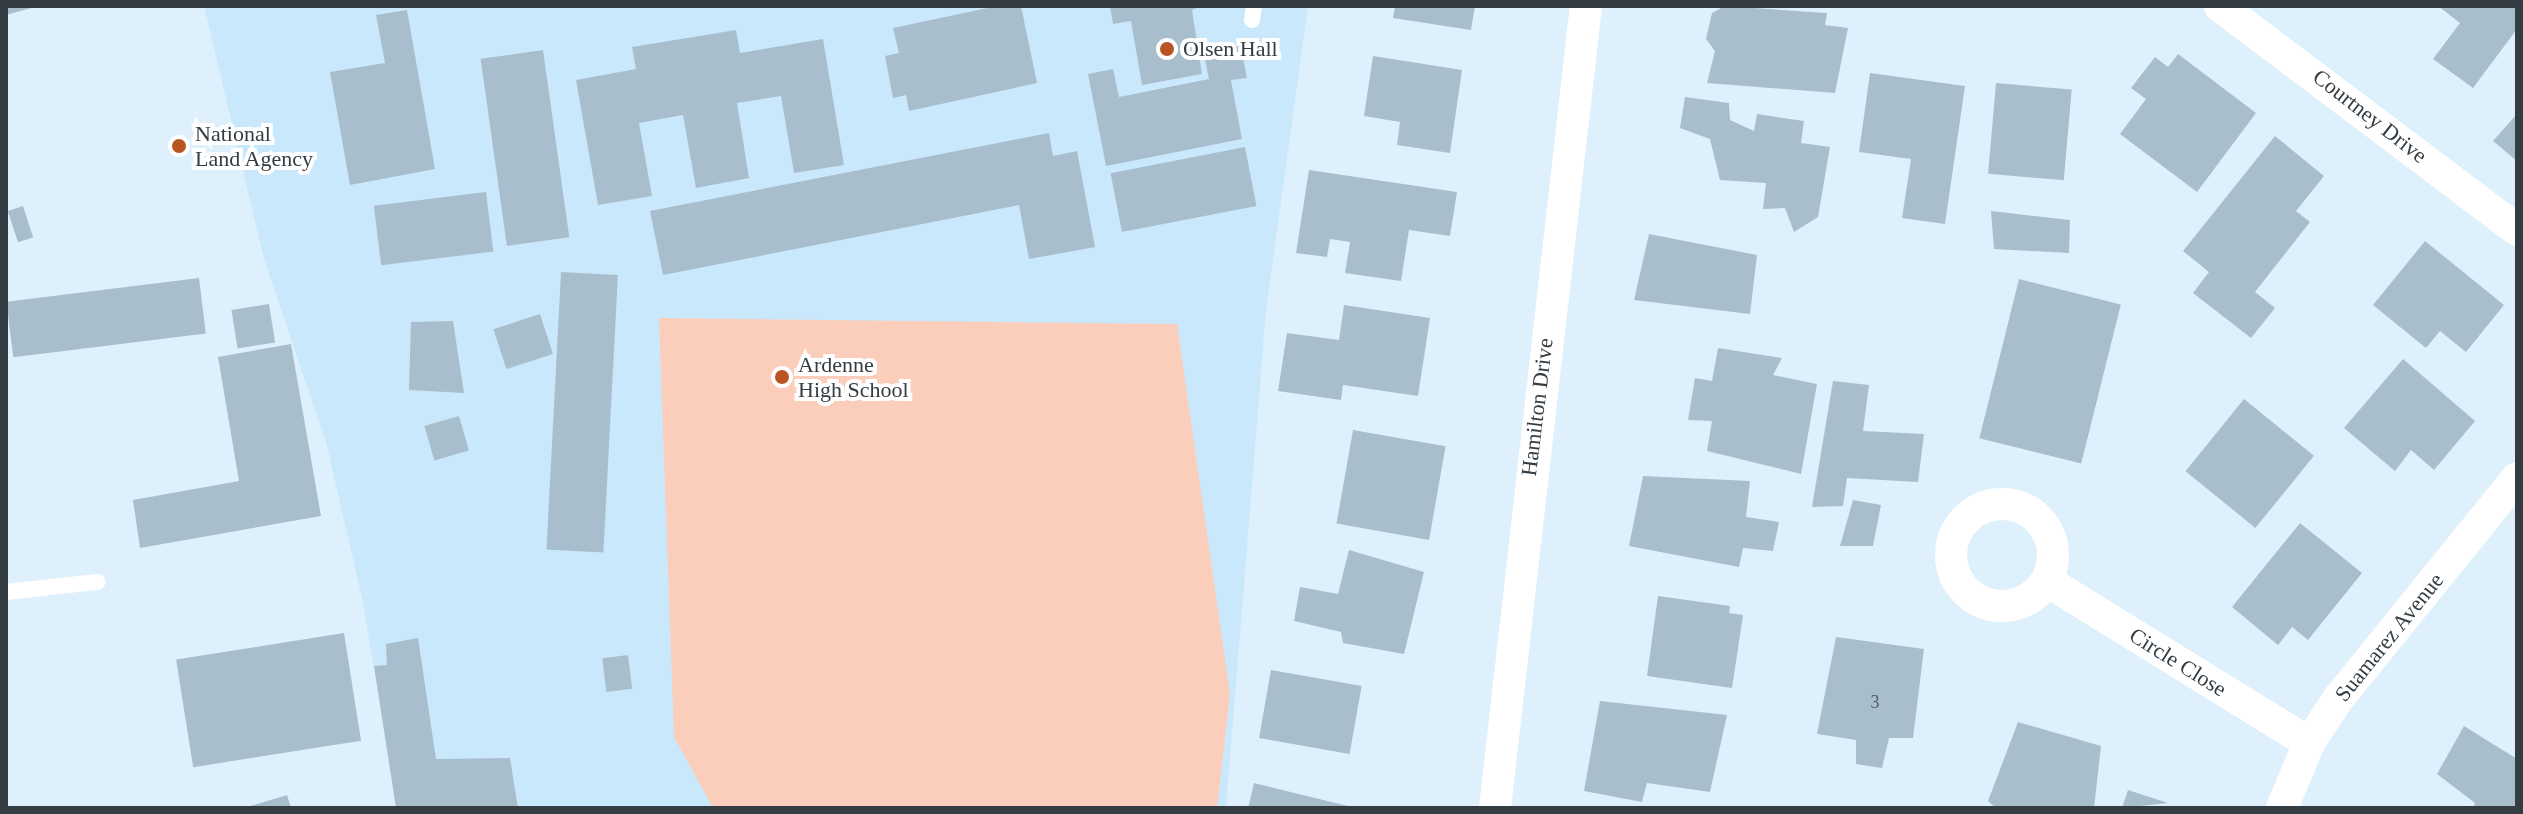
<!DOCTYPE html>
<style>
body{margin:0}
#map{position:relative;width:2523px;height:814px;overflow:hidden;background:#def0fc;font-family:"Times New Roman",serif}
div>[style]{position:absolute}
.built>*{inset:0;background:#cae8fc}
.green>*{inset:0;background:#fbcebc}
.building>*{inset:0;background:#a9becd;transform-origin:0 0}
.lane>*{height:16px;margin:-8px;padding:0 8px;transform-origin:8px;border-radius:8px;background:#fff}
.street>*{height:32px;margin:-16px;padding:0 16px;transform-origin:16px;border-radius:16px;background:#fff}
.street>.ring{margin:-16px;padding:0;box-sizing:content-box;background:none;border:32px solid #fff;border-radius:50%}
.dots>*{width:22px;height:22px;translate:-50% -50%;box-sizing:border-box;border:4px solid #fff;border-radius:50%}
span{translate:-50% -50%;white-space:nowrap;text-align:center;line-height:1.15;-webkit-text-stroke:8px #fff;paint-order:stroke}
.number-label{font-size:18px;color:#515d66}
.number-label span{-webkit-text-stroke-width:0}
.poi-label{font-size:22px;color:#343d43}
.left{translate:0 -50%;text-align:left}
.street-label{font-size:22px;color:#343d43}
.frame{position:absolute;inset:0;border:8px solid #343d43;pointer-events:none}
</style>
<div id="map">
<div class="built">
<i style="clip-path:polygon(204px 6px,1308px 6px,1266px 311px,1226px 808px,397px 808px,363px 602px,326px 442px,264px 259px)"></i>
</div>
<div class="green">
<i style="clip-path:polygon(659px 318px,1177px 324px,1230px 694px,1217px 808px,713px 808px,674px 737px)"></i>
</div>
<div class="building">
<i style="clip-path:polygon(6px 6px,35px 6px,35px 7px,6px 15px)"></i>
<i style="clip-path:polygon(997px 6px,1021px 6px,1037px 83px,909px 111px,906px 95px,893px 98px,885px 56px,899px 53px,893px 28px)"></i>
<i style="clip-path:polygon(1110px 6px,1202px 6px,1192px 10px,1202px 74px,1142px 85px,1131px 21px,1113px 24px)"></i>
<i style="clip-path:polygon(1395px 6px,1475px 6px,1471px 30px,1393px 18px)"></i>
<i style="clip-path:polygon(1725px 6px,1827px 13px,1825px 25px,1848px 28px,1835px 93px,1707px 83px,1715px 51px,1706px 39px,1712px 13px)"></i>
<i style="clip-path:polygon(2438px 6px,2517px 6px,2517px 29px,2473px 88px,2433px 59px,2460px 23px)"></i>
<i style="clip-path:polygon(407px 10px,435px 169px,350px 185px,330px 72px,385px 63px,376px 15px)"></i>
<i style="clip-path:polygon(736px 30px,740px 53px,823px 39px,844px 165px,794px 173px,781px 96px,737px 103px,749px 178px,696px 188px,683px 115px,639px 123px,652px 196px,598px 205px,576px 80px,636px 69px,632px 47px)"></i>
<i style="clip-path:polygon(1240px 43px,1247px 78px,1231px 80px,1242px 139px,1106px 166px,1088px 74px,1113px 69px,1119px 97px,1209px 79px,1203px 50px)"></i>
<i style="left:543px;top:50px;width:189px;height:63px;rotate:82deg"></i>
<i style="clip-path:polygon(2178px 54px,2256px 113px,2197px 192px,2120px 134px,2146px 99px,2131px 88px,2155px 57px,2168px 67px)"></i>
<i style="clip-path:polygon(1373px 56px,1462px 70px,1450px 153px,1397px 145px,1400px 122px,1364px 116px)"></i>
<i style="clip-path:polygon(1870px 73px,1965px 86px,1945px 224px,1902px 218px,1911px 159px,1859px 152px)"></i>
<i style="left:1996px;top:83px;width:76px;height:91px;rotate:5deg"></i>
<i style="clip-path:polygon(1685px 97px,1729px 103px,1730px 120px,1754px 131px,1757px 114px,1804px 121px,1801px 143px,1830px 147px,1818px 217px,1794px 232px,1785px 208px,1763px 209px,1766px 183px,1720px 180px,1710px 139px,1680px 128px)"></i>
<i style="clip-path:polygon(2517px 114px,2517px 161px,2493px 141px)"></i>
<i style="clip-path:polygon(1049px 133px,1053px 156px,1077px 151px,1095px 247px,1029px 259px,1019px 205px,663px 275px,650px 211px)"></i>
<i style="clip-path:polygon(2275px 136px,2324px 176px,2296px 211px,2310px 222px,2255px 292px,2275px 308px,2251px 338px,2193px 293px,2209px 272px,2183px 251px)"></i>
<i style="left:1245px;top:147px;width:60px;height:137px;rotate:79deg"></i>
<i style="clip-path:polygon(1309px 170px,1457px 192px,1450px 236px,1409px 230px,1401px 281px,1345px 273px,1350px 242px,1330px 239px,1327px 257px,1296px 253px)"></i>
<i style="left:486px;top:192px;width:60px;height:113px;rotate:83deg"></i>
<i style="left:23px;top:206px;width:33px;height:16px;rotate:72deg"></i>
<i style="clip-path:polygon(1991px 211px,2070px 220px,2069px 253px,1994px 249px)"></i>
<i style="clip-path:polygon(1649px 234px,1757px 255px,1750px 314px,1634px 300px)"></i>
<i style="clip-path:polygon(2425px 241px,2504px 305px,2466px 352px,2440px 331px,2426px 348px,2373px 305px)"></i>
<i style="left:561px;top:272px;width:57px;height:278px;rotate:3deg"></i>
<i style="left:199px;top:278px;width:56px;height:194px;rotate:83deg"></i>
<i style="left:2019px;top:279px;width:105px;height:164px;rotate:14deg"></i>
<i style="left:269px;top:304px;width:39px;height:38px;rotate:81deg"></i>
<i style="clip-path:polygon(1344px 305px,1430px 318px,1418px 396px,1343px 385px,1341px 400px,1278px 391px,1287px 333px,1339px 340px)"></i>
<i style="left:540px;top:314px;width:42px;height:49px;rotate:72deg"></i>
<i style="clip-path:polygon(453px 321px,464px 393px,409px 390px,411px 322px)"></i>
<i style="clip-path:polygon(291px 344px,321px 516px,140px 548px,133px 500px,239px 481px,218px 357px)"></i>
<i style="clip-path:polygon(1718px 348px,1782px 358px,1773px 375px,1817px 384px,1801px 474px,1707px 451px,1712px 421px,1688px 420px,1695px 378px,1712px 381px)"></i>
<i style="clip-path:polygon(2403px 359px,2475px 421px,2434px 470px,2411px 450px,2395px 471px,2344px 428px)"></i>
<i style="clip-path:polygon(1833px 381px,1869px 385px,1863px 431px,1924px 434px,1918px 482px,1847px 478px,1843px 506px,1812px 507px)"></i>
<i style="left:2244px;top:399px;width:90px;height:93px;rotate:39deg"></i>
<i style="left:459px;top:416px;width:36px;height:36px;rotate:74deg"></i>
<i style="left:1353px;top:430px;width:94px;height:95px;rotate:10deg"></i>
<i style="clip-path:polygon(1643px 476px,1750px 481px,1746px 517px,1779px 522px,1773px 551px,1743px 548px,1739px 567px,1629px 546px)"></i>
<i style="clip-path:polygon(1853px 500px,1881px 505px,1873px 546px,1840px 546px)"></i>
<i style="clip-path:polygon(2300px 523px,2362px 573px,2308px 640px,2292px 627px,2278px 645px,2232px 607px)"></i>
<i style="clip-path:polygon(1349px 550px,1424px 572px,1404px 654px,1343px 643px,1341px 632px,1294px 621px,1300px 587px,1338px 594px)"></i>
<i style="clip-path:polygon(1658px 596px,1730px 606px,1729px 613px,1743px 615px,1732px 688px,1647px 676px)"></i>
<i style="left:344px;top:633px;width:109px;height:170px;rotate:81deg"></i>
<i style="clip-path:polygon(1836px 637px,1924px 649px,1913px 738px,1889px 738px,1882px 768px,1856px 764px,1856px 740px,1817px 734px)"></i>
<i style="clip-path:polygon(418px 638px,436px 759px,510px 758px,518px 808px,396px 808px,374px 666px,387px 665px,386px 644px)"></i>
<i style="left:628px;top:655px;width:34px;height:26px;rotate:83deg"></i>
<i style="left:1271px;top:670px;width:92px;height:69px;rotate:10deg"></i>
<i style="clip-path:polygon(1600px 701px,1727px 715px,1710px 792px,1647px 783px,1642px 802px,1584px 791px)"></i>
<i style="clip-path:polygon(2018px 722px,2101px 746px,2094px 808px,1996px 808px,1988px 801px)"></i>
<i style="clip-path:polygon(2464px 726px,2517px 759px,2517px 808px,2473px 808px,2475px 803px,2437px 774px)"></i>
<i style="clip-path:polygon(1254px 783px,1352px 807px,1352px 808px,1248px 808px)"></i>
<i style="clip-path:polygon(2128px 790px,2168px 803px,2122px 808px)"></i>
<i style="clip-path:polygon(287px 795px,291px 808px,247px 808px,247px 807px)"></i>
</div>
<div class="lane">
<i style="left:1252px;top:20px;width:14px;rotate:-82deg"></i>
<i style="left:6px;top:592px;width:92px;rotate:-6.3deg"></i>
</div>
<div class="street">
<i style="left:2220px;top:6px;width:372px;rotate:37deg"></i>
<i class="ring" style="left:1951px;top:504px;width:70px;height:70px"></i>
<i style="left:2047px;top:581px;width:308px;rotate:31.7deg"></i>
<i style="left:1495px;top:808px;width:807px;rotate:-83.53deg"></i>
<i style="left:2282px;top:808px;width:70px;rotate:-67.4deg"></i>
<i style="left:2309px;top:743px;width:53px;rotate:-56.6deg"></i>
<i style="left:2338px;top:699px;width:284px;rotate:-51deg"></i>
</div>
<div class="dots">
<i style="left:1167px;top:49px;background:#b95523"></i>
<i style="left:179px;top:146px;background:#b95523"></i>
<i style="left:782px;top:377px;background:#b95523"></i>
</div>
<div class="number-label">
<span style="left:1875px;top:702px">3</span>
</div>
<div class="poi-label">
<span class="left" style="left:1183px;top:49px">Olsen Hall</span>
<span class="left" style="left:195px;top:146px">National<br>Land Agency</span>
<span class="left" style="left:798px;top:377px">Ardenne<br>High School</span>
</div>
<div class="street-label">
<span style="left:2370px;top:116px;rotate:38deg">Courtney Drive</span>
<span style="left:1537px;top:407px;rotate:-83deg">Hamilton Drive</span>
<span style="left:2389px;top:637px;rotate:-51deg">Suamarez Avenue</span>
<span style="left:2178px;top:662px;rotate:32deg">Circle Close</span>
</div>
<div class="frame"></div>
</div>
